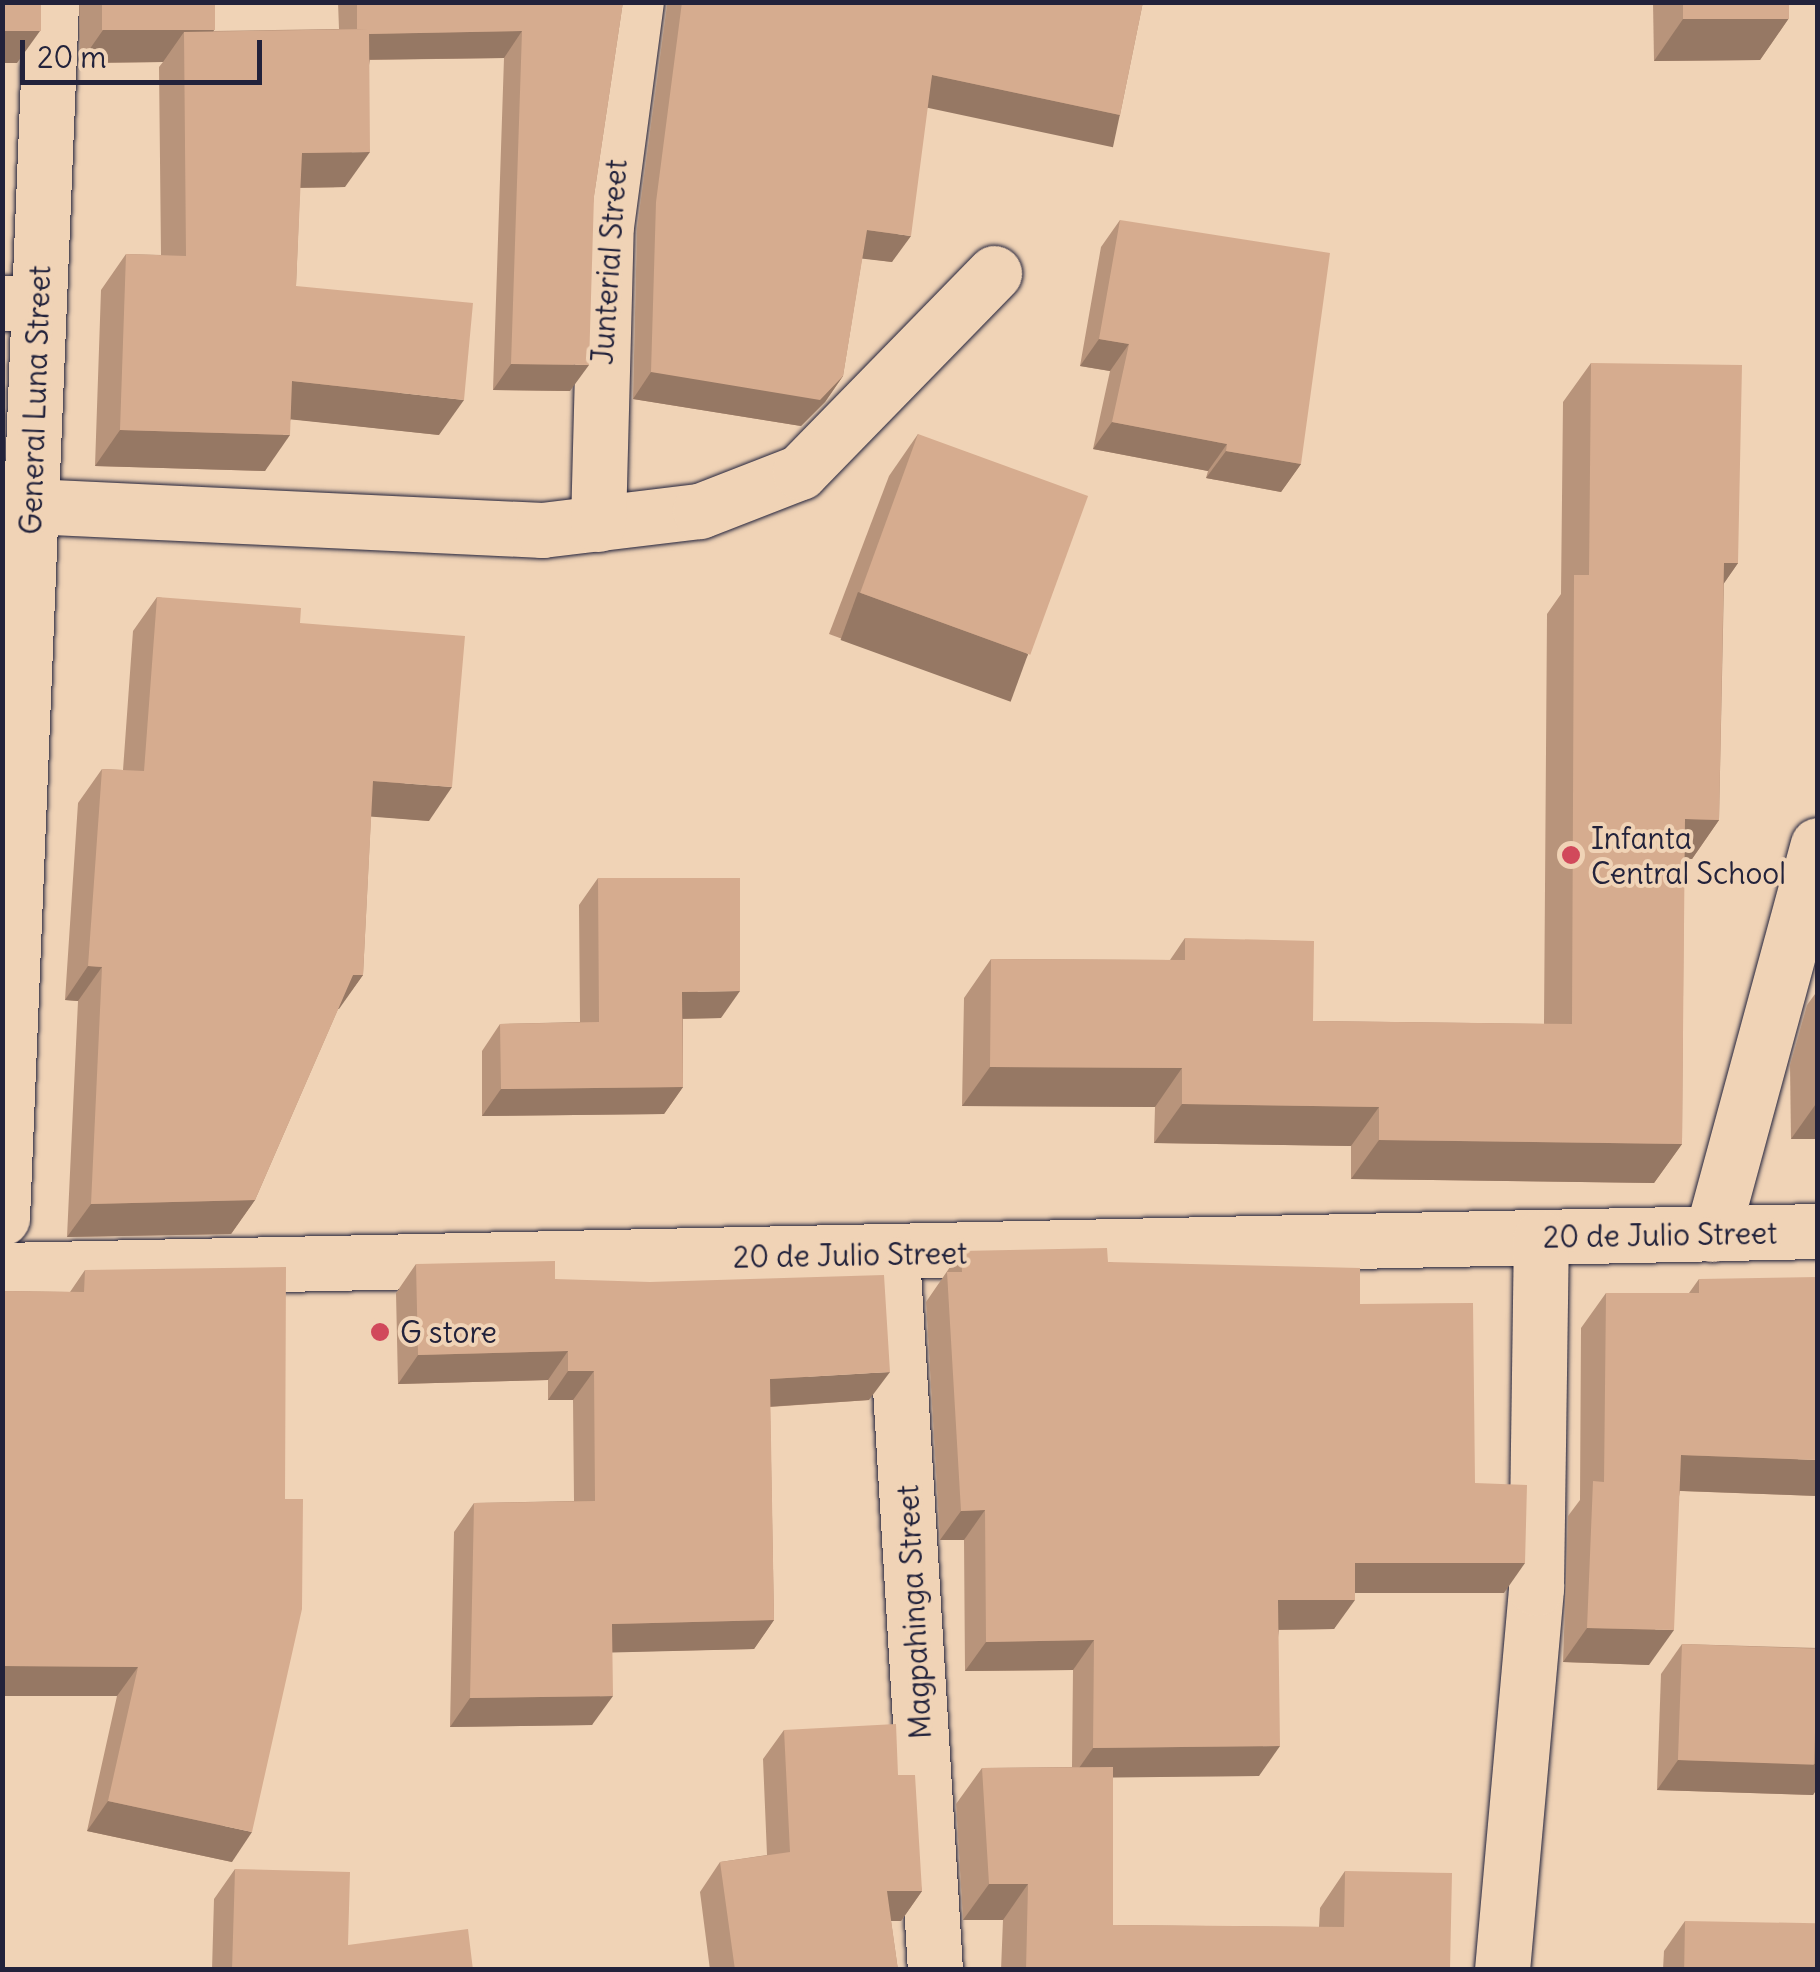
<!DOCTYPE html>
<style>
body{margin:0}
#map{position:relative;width:1820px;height:1972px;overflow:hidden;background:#f0d3b6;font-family:Delius,sans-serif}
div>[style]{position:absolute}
.roads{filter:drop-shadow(0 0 2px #22223b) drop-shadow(0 0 2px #22223b)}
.minor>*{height:55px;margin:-27.5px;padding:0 27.5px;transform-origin:27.5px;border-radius:27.5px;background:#f0d3b6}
.major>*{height:55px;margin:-27.5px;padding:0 27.5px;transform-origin:27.5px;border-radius:27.5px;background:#f0d3b6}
.wall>*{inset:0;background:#b8947b}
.shaded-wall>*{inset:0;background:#967864;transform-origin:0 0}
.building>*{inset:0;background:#d6ac8f;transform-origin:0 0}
.dots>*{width:28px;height:28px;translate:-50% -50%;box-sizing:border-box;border:5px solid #f0d3b6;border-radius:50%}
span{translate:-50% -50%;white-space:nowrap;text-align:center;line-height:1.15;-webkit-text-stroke:8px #f0d3b6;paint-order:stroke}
.street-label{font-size:30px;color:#22223b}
.poi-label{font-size:30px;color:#22223b}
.left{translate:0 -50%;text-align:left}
.frame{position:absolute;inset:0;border:5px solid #22223b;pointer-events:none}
.scale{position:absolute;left:20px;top:40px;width:242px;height:45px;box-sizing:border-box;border:5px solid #22223b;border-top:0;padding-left:12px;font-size:30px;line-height:35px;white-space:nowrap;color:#22223b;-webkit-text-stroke:8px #f0d3b6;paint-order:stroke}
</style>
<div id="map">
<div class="roads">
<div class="minor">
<i style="left:2px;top:303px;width:36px;rotate:2deg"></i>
<i style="left:31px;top:506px;width:512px;rotate:2.69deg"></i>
<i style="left:542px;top:530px;width:159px;rotate:-6.9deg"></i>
<i style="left:700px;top:511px;width:107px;rotate:-21.3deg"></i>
<i style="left:800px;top:472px;width:278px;rotate:-45.7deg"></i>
<i style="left:598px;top:524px;width:298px;rotate:-88.5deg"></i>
<i style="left:606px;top:226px;width:226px;rotate:-82.4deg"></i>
<i style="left:1712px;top:1234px;width:403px;rotate:-74.8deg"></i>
<i style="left:892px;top:1255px;width:716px;rotate:86.56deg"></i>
<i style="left:2px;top:1270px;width:1816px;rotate:-1.23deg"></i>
<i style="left:1502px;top:1970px;width:384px;rotate:-84.9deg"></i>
<i style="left:1536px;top:1588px;width:350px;rotate:-89.2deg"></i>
</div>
<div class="major">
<i style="left:2px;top:1218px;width:1217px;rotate:-87.69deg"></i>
</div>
</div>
<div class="wall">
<i style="clip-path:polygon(79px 2px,215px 2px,213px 31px,339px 29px,338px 2px,623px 2px,594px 196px,570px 391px,493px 390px,504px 58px,370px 60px,345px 187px,300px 188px,296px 286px,439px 435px,291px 419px,265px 471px,95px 466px,101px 290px,126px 254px,161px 255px,159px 67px,163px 62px,80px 63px)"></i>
<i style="clip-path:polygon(666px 2px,1143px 2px,1120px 115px,1102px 142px,928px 105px,892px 262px,862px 258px,843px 376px,825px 402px,801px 426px,633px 399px,637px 228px,667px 5px)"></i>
<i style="clip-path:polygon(1653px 2px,1789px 2px,1789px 18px,1760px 60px,1654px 61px)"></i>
<i style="clip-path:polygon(1120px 220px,1301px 464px,1281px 492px,1206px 478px,1208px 471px,1093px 449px,1110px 371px,1080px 366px,1101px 247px)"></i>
<i style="clip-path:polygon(1591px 363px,1738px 563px,1724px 583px,1719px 820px,1692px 859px,1684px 859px,1682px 1144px,1654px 1183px,1351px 1179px,1351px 1146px,1154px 1143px,1155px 1107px,962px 1106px,964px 998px,991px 959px,1170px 960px,1185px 938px,1313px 1021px,1544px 1024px,1547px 614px,1561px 594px,1563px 402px)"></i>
<i style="clip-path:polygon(918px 434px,1028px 655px,999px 697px,829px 634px,889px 476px)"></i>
<i style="clip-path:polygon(157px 597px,300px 623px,429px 821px,371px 816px,363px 975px,338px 1009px,255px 1200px,231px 1234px,67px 1237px,78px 1001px,65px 1000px,78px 803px,102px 769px,123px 770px,133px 631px)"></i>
<i style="clip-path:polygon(598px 878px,721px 1018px,683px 1019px,683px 1087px,664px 1114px,482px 1116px,482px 1051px,500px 1024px,580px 1022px,579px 905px)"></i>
<i style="clip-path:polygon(1818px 990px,1818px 1139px,1791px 1139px,1790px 1065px,1807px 1005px)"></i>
<i style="clip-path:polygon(961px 1251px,1108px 1262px,1360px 1304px,1475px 1483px,1504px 1593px,1355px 1593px,1334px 1629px,1279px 1630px,1259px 1776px,1113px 1777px,1113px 1925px,1319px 1927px,1320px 1908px,1345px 1871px,1450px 1970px,1001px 1970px,1003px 1920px,963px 1920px,956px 1804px,982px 1768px,1072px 1767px,1073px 1670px,965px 1671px,964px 1540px,940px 1540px,926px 1302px)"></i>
<i style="clip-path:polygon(416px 1264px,555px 1279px,869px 1400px,770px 1407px,774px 1620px,754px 1649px,612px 1652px,592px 1725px,450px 1727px,454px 1532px,474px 1503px,574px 1501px,573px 1400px,548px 1400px,548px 1380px,398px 1384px,396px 1293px)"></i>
<i style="clip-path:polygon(85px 1270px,232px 1862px,87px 1831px,117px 1696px,2px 1696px,2px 1291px,70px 1292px)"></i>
<i style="clip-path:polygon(1699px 1279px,1818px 1496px,1680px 1491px,1649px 1665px,1563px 1662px,1568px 1516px,1580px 1500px,1581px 1328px,1606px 1293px,1689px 1293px)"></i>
<i style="clip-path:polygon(1682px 1644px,1818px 1648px,1818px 1787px,1813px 1795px,1657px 1790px,1661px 1674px)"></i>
<i style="clip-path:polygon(784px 1730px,898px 1775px,922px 1891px,901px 1921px,891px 1921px,898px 1970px,710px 1970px,700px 1892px,720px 1862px,767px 1855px,763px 1759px)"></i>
<i style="clip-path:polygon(235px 1869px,348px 1945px,473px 1970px,212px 1970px,214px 1899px)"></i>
<i style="clip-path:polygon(1685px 1921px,1815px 1970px,1663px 1970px,1664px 1951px)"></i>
</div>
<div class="shaded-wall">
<i style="clip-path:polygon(1789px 18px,1760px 60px,1654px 61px,1683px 19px)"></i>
<i style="clip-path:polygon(215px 29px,192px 61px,184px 32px,163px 62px,80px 63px,103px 30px)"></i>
<i style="clip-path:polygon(2px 31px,40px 31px,17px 63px,2px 63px)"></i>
<i style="clip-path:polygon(522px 31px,504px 58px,339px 60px,358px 34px)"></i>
<i style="left:932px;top:75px;width:192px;height:33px;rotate:12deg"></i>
<i style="clip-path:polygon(370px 152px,345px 187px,277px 188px,302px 153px)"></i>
<i style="clip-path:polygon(867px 230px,911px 236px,892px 262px,848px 257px)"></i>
<i style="clip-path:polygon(1099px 339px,1129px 344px,1110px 371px,1080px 366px)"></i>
<i style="clip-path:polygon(511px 364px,589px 365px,570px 391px,493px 390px)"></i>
<i style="clip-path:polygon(651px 372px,843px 376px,825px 402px,801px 426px,633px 399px)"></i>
<i style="clip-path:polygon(292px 381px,464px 400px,439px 435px,268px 417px)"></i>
<i style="clip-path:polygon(1112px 422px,1227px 444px,1208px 471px,1093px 449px)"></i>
<i style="clip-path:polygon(120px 430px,290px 435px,265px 471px,95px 466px)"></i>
<i style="clip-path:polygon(1226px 451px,1301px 464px,1281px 492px,1206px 478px)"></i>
<i style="clip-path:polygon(1724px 563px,1738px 563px,1711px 602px)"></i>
<i style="left:858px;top:592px;width:181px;height:51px;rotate:20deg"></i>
<i style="clip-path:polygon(373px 781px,452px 787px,429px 821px,350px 815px)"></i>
<i style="clip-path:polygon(1685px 819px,1719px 820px,1692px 859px,1657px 858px)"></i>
<i style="clip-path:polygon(88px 966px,102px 967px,78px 1001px,65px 1000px)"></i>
<i style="clip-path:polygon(353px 975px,363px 975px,339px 1009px,329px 1009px)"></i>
<i style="clip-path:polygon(740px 991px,721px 1018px,664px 1019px,682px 992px)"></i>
<i style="clip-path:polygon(990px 1067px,1182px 1068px,1155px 1107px,962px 1106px)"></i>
<i style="clip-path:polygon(683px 1087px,664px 1114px,482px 1116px,501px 1089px)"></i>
<i style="clip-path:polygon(1818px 1101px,1818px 1139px,1791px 1139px)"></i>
<i style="clip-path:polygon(1182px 1104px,1379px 1107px,1351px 1146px,1154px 1143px)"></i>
<i style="clip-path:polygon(1379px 1140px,1682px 1144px,1654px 1183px,1351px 1179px)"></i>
<i style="clip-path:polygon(255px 1200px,231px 1234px,67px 1237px,91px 1204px)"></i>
<i style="clip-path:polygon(568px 1351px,548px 1380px,398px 1384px,418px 1355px)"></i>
<i style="clip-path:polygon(568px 1371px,594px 1371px,573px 1400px,548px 1400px)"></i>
<i style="clip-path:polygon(890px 1372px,869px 1400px,750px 1408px,770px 1379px)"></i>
<i style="clip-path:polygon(1681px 1455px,1818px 1460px,1818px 1496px,1657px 1490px)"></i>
<i style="clip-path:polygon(985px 1510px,964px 1540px,940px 1540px,961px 1511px)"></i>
<i style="clip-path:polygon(1355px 1563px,1525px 1563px,1504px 1593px,1334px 1593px)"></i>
<i style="clip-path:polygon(1278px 1600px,1355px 1600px,1334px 1629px,1258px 1630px)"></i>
<i style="clip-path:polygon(774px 1620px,754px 1649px,592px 1653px,612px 1624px)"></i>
<i style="clip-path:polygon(1587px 1628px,1674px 1630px,1649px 1665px,1563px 1662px)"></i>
<i style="clip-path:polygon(1094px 1640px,1073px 1670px,965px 1671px,986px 1642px)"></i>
<i style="clip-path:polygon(2px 1666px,138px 1667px,117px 1696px,2px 1696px)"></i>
<i style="clip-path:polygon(613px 1696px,592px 1725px,450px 1727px,470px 1698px)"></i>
<i style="clip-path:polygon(1280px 1746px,1259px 1776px,1072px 1778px,1093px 1748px)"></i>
<i style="clip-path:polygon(1678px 1760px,1818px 1764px,1818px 1787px,1813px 1795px,1657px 1790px)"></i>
<i style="clip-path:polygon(108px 1801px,252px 1832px,232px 1862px,87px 1831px)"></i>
<i style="clip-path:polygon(989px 1884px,1028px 1884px,1003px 1920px,963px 1920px)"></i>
<i style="clip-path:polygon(887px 1891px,922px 1891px,901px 1921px,866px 1921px)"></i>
</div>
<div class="building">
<i style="left:2px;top:2px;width:39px;height:29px"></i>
<i style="left:102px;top:2px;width:113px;height:28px"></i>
<i style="clip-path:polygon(357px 2px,623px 2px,594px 196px,589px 365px,511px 364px,522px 31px,369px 34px,369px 29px,357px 29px)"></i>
<i style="clip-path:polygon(682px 2px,1143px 2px,1120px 115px,932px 75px,911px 236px,867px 230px,843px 376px,820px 400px,651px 372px,656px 202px)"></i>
<i style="left:1683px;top:2px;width:106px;height:17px"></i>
<i style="clip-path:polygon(369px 29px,370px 152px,302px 153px,296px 286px,473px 303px,464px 400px,292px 381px,290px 435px,120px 430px,126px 254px,186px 256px,184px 32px)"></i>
<i style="clip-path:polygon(1120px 220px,1330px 253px,1301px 464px,1226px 451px,1227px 444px,1112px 422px,1129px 344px,1099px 339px)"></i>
<i style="clip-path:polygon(1591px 363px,1742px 365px,1738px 563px,1724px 563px,1719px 820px,1685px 819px,1682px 1144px,1379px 1140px,1379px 1107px,1182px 1104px,1182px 1068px,990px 1067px,991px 959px,1185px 960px,1185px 938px,1314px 941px,1313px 1021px,1572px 1024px,1574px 575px,1589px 575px)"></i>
<i style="left:918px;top:434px;width:181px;height:169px;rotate:20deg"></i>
<i style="clip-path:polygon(157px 597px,301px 608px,300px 623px,465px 636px,452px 787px,373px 781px,363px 975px,353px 975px,255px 1200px,91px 1204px,102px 967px,88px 966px,102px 769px,144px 771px)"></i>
<i style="clip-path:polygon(598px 878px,740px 878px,740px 991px,682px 992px,683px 1087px,501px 1089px,500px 1024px,599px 1022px)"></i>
<i style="clip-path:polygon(1107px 1248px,1108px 1262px,1360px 1268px,1360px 1304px,1473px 1303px,1475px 1483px,1527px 1485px,1525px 1563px,1355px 1563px,1355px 1600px,1278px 1600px,1280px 1746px,1093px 1748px,1094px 1640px,986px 1642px,985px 1510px,961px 1511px,947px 1272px,962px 1272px,961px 1251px)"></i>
<i style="clip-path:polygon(555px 1261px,555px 1279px,650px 1282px,884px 1275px,890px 1372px,770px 1379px,774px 1620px,612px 1624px,613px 1696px,470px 1698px,474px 1503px,595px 1501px,594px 1371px,568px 1371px,568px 1351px,418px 1355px,416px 1264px)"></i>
<i style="clip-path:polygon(286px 1267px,285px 1499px,303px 1499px,302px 1609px,252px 1832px,108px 1801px,138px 1667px,2px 1666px,2px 1291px,84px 1292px,85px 1270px)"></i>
<i style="clip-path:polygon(1818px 1277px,1818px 1460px,1681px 1455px,1674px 1630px,1587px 1628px,1593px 1481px,1604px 1482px,1606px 1293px,1699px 1293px,1699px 1279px)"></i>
<i style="left:1682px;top:1644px;width:136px;height:116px;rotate:2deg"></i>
<i style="clip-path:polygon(896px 1724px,898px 1775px,915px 1775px,922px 1891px,887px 1891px,898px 1970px,735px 1970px,720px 1862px,790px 1852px,784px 1730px)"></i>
<i style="clip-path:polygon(1113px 1767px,1113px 1925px,1344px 1927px,1345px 1871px,1452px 1873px,1450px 1970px,1026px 1970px,1028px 1884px,989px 1884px,982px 1768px)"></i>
<i style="clip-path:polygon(235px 1869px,350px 1872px,348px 1945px,468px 1929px,473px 1970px,232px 1970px)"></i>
<i style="left:1685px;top:1921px;width:131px;height:49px;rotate:1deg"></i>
</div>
<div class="dots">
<i style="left:1571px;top:855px;background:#d1495b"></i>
<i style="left:380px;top:1332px;background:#d1495b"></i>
</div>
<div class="street-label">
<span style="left:609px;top:262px;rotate:-86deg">Junterial Street</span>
<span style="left:35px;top:400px;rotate:-88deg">General Luna Street</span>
<span style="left:1660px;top:1235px;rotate:-1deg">20 de Julio Street</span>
<span style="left:850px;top:1255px;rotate:-1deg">20 de Julio Street</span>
<span style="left:914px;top:1612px;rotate:-93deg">Magpahinga Street</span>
</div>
<div class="poi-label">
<span class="left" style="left:1591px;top:855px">Infanta<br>Central School</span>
<span class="left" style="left:400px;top:1332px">G store</span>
</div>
<div class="frame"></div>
<div class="scale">20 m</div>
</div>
